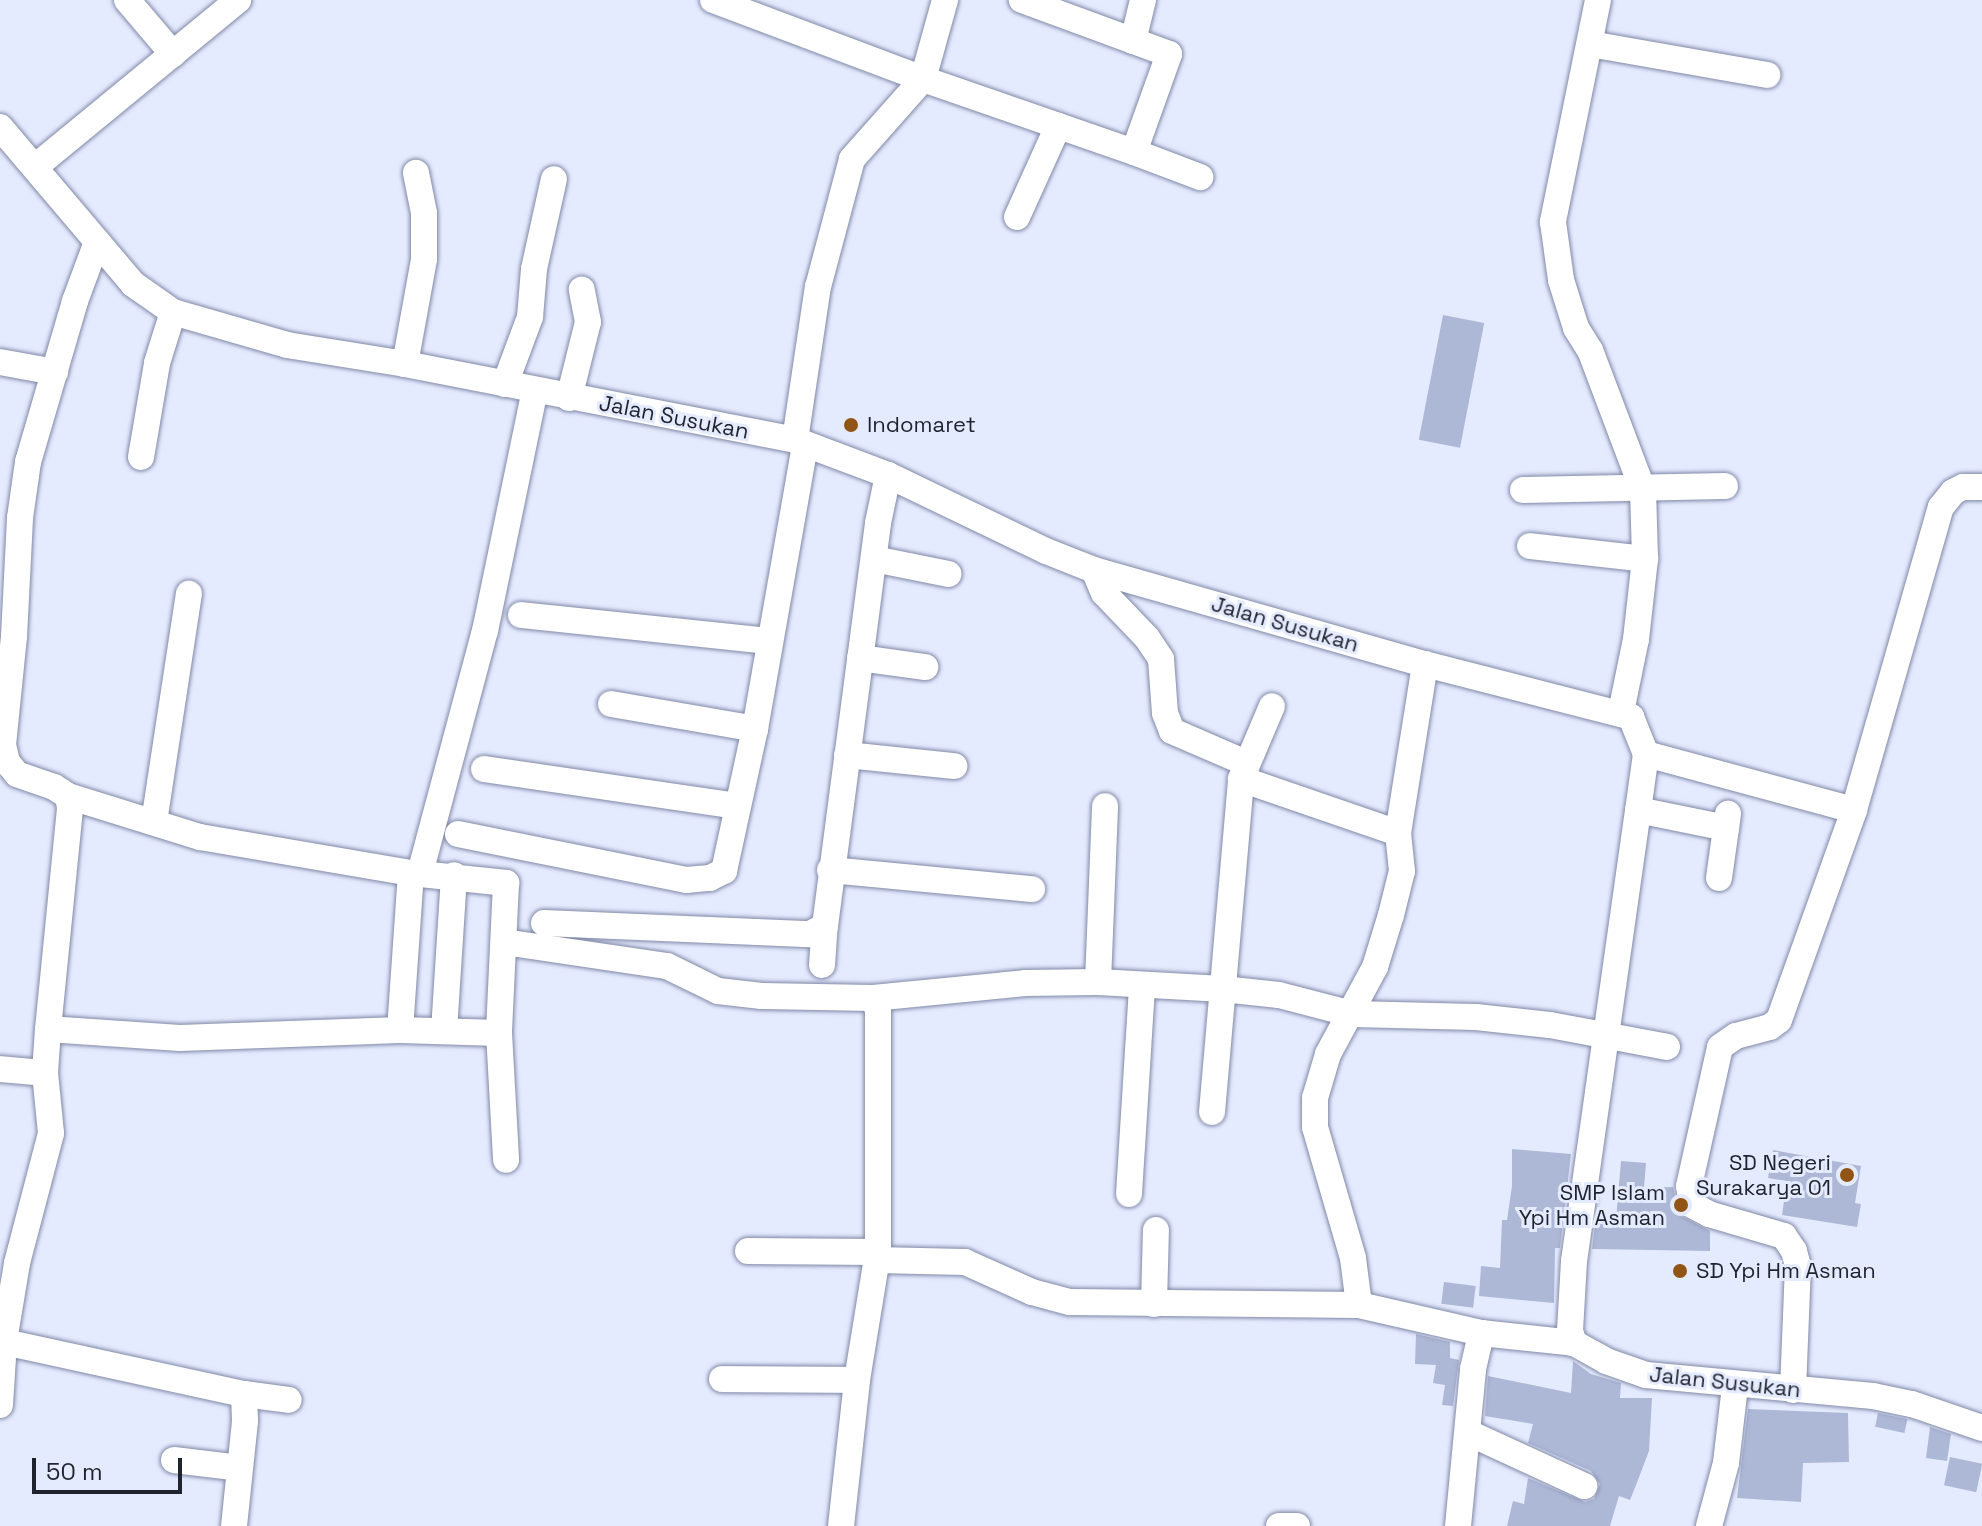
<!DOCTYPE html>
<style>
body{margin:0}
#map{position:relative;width:1982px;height:1526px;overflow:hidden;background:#e5ebff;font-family:"Space Grotesk",sans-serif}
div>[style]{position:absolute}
.building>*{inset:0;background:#adb7d6;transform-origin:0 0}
.roads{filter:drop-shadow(0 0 2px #8089a7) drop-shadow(0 0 2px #8089a7)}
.minor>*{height:26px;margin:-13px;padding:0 13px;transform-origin:13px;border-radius:13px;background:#fff}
.dots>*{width:22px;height:22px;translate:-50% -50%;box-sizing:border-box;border:4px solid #e5ebff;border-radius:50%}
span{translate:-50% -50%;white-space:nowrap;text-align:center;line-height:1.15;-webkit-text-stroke:6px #e5ebff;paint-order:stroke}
.street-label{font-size:22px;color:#1f232e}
.poi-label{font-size:22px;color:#1f232e}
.left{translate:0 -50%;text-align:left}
.right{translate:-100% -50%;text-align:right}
.scale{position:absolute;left:32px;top:1458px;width:150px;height:36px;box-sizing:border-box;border:4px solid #1f232e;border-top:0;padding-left:10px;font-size:24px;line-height:28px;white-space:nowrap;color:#1f232e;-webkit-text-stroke:6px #e5ebff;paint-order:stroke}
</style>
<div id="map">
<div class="building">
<i style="left:1443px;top:315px;width:42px;height:127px;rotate:11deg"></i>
<i style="clip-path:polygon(1512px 1149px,1571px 1154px,1560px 1248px,1555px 1248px,1554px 1303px,1479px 1296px,1481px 1266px,1500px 1268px,1502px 1220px,1507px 1220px,1512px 1186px)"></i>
<i style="clip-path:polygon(1773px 1150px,1861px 1166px,1855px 1203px,1861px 1204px,1857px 1227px,1782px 1215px,1787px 1181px,1768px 1178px)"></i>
<i style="clip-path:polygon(1621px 1161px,1646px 1163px,1644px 1188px,1673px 1187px,1679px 1215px,1710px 1231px,1710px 1251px,1592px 1249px,1596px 1218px,1616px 1219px)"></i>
<i style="left:1444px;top:1282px;width:32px;height:22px;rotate:7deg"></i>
<i style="clip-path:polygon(1416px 1334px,1450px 1342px,1450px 1358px,1459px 1360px,1453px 1406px,1442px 1405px,1445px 1385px,1433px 1383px,1436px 1365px,1415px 1364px)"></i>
<i style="clip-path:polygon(1573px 1361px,1591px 1374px,1621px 1383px,1620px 1398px,1652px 1398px,1649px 1451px,1636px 1485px,1630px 1500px,1619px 1496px,1610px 1526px,1507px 1526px,1513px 1501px,1524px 1504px,1528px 1478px,1585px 1502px,1594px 1499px,1600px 1484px,1591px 1471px,1528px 1443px,1533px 1424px,1485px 1416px,1488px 1376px,1571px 1393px)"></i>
<i style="clip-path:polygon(1748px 1409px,1848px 1413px,1849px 1462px,1803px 1463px,1801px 1502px,1737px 1498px)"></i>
<i style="left:1878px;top:1413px;width:30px;height:14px;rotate:12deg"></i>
<i style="clip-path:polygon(1930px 1427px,1951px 1434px,1947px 1461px,1926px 1458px)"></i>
<i style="left:1950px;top:1457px;width:33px;height:29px;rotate:12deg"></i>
</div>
<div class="roads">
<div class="minor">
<i style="left:127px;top:0;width:71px;rotate:49.6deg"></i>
<i style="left:713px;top:0;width:224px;rotate:20.6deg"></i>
<i style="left:923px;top:79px;width:223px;rotate:19.1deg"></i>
<i style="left:1134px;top:152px;width:104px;rotate:-70.3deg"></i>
<i style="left:1169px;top:54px;width:157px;rotate:-159.8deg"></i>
<i style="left:1598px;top:0;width:227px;rotate:101.5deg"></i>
<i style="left:1553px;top:222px;width:59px;rotate:82.1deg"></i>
<i style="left:1561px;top:280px;width:50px;rotate:72.6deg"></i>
<i style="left:1576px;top:328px;width:26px;rotate:58deg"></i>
<i style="left:1590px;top:350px;width:150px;rotate:69.3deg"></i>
<i style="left:1643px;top:490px;width:69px;rotate:88.3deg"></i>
<i style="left:1645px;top:559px;width:81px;rotate:96.4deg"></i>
<i style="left:1636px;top:639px;width:75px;rotate:101.6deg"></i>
<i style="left:1133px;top:41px;width:42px;rotate:-76.3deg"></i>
<i style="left:1590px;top:44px;width:180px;rotate:9.9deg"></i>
<i style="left:0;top:127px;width:206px;rotate:49.7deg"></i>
<i style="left:133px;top:284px;width:49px;rotate:35deg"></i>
<i style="left:173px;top:312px;width:119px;rotate:16.1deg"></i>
<i style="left:287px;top:345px;width:120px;rotate:9.1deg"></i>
<i style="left:405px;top:364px;width:397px;rotate:11deg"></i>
<i style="left:795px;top:440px;width:99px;rotate:20.6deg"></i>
<i style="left:888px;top:475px;width:175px;rotate:25.7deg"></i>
<i style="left:1046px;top:551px;width:52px;rotate:21.6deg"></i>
<i style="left:1094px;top:570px;width:344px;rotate:15.9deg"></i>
<i style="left:1425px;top:664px;width:213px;rotate:14.4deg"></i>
<i style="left:1631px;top:717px;width:40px;rotate:68deg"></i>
<i style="left:1646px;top:754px;width:512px;rotate:98.08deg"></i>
<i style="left:1574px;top:1261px;width:70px;rotate:93.3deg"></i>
<i style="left:1570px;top:1331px;width:13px;rotate:72deg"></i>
<i style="left:1574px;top:1343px;width:37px;rotate:29deg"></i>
<i style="left:1606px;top:1361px;width:42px;rotate:19.3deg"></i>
<i style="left:1646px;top:1375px;width:228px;rotate:5.3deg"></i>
<i style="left:1873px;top:1396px;width:40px;rotate:12deg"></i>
<i style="left:1912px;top:1404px;width:74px;rotate:18.9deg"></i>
<i style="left:1134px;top:152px;width:71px;rotate:20.7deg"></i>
<i style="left:35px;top:167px;width:263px;rotate:-39.4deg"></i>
<i style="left:1017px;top:217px;width:100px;rotate:-65.7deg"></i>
<i style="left:0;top:362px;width:56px;rotate:10.3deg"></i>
<i style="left:405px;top:364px;width:107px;rotate:-79.7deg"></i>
<i style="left:424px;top:259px;width:46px;rotate:-90deg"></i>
<i style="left:424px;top:213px;width:41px;rotate:-101.3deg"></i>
<i style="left:505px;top:384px;width:72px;rotate:-69.5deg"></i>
<i style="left:530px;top:317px;width:48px;rotate:-85.2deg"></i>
<i style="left:534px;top:269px;width:92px;rotate:-77.5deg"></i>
<i style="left:569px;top:398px;width:78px;rotate:-76deg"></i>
<i style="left:588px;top:322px;width:33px;rotate:-101deg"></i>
<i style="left:795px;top:440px;width:155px;rotate:-81.5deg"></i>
<i style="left:818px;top:287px;width:132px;rotate:-75.1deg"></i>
<i style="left:852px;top:159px;width:107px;rotate:-48.4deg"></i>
<i style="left:923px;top:79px;width:82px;rotate:-74.4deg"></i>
<i style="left:141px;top:457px;width:95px;rotate:-80.3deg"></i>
<i style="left:157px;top:363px;width:53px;rotate:-72.6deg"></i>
<i style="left:1523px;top:490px;width:202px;rotate:-1.1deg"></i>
<i style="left:1530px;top:546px;width:116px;rotate:6.4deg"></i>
<i style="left:874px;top:559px;width:76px;rotate:11.3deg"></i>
<i style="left:1094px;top:570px;width:25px;rotate:67deg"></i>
<i style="left:1104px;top:593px;width:62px;rotate:46.3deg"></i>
<i style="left:1147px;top:638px;width:25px;rotate:56deg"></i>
<i style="left:1161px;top:659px;width:54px;rotate:85.8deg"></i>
<i style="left:1165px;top:713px;width:19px;rotate:69deg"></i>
<i style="left:1172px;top:731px;width:81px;rotate:23.4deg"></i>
<i style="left:521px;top:615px;width:248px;rotate:6deg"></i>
<i style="left:860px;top:658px;width:66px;rotate:7.9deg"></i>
<i style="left:611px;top:704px;width:146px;rotate:9.8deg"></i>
<i style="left:1646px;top:754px;width:215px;rotate:15.1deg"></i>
<i style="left:847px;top:755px;width:108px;rotate:5.9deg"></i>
<i style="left:484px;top:769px;width:256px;rotate:8.3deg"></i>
<i style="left:1241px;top:779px;width:166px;rotate:19deg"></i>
<i style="left:68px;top:796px;width:138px;rotate:17.3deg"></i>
<i style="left:200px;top:837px;width:214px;rotate:9.7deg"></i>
<i style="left:411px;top:873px;width:96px;rotate:6deg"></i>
<i style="left:506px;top:883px;width:150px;rotate:92.7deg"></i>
<i style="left:499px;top:1033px;width:127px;rotate:86.8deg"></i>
<i style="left:1638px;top:810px;width:90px;rotate:11.6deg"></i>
<i style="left:154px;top:822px;width:231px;rotate:-81.3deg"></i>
<i style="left:458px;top:834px;width:233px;rotate:11.4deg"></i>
<i style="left:686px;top:880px;width:24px;rotate:-5deg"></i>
<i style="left:710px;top:878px;width:16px;rotate:-27deg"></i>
<i style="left:724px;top:871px;width:145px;rotate:-77.7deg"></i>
<i style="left:755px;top:729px;width:289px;rotate:-80deg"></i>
<i style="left:830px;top:870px;width:203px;rotate:5.4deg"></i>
<i style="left:420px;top:873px;width:251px;rotate:-75deg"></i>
<i style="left:485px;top:631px;width:246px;rotate:-78.3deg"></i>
<i style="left:1719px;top:878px;width:65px;rotate:-82deg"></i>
<i style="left:544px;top:923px;width:266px;rotate:2.4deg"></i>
<i style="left:810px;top:934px;width:17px;rotate:-28deg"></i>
<i style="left:825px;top:926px;width:406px;rotate:-82.5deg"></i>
<i style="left:878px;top:523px;width:49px;rotate:-78.2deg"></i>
<i style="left:504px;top:942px;width:165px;rotate:8.4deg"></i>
<i style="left:667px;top:966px;width:57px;rotate:26.1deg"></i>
<i style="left:718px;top:991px;width:44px;rotate:6.5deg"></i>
<i style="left:762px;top:996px;width:111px;rotate:1deg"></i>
<i style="left:873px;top:998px;width:153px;rotate:-5.6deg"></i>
<i style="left:1025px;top:983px;width:73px;rotate:-0.8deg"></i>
<i style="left:1098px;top:982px;width:125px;rotate:3.2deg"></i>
<i style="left:1223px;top:989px;width:56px;rotate:6.1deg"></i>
<i style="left:1279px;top:995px;width:75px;rotate:14.6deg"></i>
<i style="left:1352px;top:1014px;width:124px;rotate:1.4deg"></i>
<i style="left:1476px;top:1017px;width:74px;rotate:6.2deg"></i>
<i style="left:1550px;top:1025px;width:119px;rotate:10.6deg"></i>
<i style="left:822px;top:965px;width:39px;rotate:-86deg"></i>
<i style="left:1098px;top:982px;width:176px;rotate:-87.7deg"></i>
<i style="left:48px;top:1029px;width:132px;rotate:3.9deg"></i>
<i style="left:180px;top:1038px;width:220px;rotate:-2.1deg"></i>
<i style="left:400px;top:1030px;width:99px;rotate:1.7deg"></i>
<i style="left:400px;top:1030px;width:157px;rotate:-86deg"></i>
<i style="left:444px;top:1031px;width:156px;rotate:-86.3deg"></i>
<i style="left:0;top:1069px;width:45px;rotate:5.1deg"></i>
<i style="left:1212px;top:1112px;width:334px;rotate:-85deg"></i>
<i style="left:1241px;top:779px;width:79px;rotate:-67deg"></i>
<i style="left:1129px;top:1194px;width:209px;rotate:-86.4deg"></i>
<i style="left:748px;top:1251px;width:130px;rotate:0.4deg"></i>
<i style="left:876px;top:1260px;width:89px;rotate:1.3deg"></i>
<i style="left:965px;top:1262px;width:73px;rotate:24.1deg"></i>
<i style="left:1032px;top:1292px;width:39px;rotate:15deg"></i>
<i style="left:1070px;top:1302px;width:289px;rotate:0.6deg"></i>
<i style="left:1359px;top:1305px;width:125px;rotate:12.9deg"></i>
<i style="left:1481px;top:1333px;width:94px;rotate:6.1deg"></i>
<i style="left:1154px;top:1304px;width:74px;rotate:-88.5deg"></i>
<i style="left:1359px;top:1305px;width:47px;rotate:-97.3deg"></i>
<i style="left:1353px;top:1258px;width:136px;rotate:-106.2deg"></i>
<i style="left:1315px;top:1127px;width:29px;rotate:-90deg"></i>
<i style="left:1315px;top:1098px;width:46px;rotate:-73.5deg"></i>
<i style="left:1328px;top:1054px;width:99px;rotate:-61.6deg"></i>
<i style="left:1375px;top:967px;width:54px;rotate:-72.9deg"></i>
<i style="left:1391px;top:915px;width:45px;rotate:-76deg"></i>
<i style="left:1402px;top:871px;width:38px;rotate:-96deg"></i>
<i style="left:1398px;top:833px;width:171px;rotate:-80.9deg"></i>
<i style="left:0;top:1341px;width:250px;rotate:12.3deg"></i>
<i style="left:244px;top:1394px;width:45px;rotate:7.6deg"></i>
<i style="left:722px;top:1379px;width:135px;rotate:0.4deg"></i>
<i style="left:1793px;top:1390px;width:124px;rotate:-87.7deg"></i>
<i style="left:1798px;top:1266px;width:16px;rotate:-105deg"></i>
<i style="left:1794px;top:1251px;width:18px;rotate:-124deg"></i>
<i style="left:1784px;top:1236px;width:78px;rotate:-163.7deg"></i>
<i style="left:1709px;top:1214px;width:19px;rotate:-152deg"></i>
<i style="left:1692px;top:1205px;width:19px;rotate:-99deg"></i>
<i style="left:1689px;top:1186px;width:142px;rotate:-77.4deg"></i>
<i style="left:1720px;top:1047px;width:19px;rotate:-35deg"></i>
<i style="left:1736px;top:1036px;width:35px;rotate:-15deg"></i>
<i style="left:1770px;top:1027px;width:11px;rotate:-38deg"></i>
<i style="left:1779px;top:1020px;width:223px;rotate:-70.3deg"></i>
<i style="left:1854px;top:810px;width:315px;rotate:-74deg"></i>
<i style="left:1941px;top:507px;width:19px;rotate:-51deg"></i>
<i style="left:1953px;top:492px;width:11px;rotate:-27deg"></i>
<i style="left:1963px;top:487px;width:19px"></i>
<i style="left:0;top:1405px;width:64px;rotate:-86.4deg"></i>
<i style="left:4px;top:1341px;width:79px;rotate:-80.5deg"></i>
<i style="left:17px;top:1263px;width:134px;rotate:-75.3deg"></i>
<i style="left:51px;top:1133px;width:60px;rotate:-95.7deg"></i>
<i style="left:45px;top:1073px;width:44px;rotate:-86.1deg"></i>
<i style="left:48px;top:1029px;width:222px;rotate:-84.3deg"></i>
<i style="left:70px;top:808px;width:12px;rotate:-99deg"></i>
<i style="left:68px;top:796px;width:17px;rotate:-147deg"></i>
<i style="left:54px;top:787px;width:39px;rotate:-161deg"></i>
<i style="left:17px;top:774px;width:16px;rotate:-130deg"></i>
<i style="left:7px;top:762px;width:17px;rotate:-103deg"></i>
<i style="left:3px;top:745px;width:109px;rotate:-84.2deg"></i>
<i style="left:14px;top:637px;width:119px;rotate:-87.1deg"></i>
<i style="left:20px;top:518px;width:57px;rotate:-81.9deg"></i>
<i style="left:28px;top:462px;width:168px;rotate:-73.7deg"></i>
<i style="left:75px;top:301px;width:63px;rotate:-69.6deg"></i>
<i style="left:1469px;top:1433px;width:127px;rotate:24.7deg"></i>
<i style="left:174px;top:1460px;width:66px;rotate:6.9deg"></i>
<i style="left:234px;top:1526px;width:106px;rotate:-84deg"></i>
<i style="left:245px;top:1421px;width:27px;rotate:-92deg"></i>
<i style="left:841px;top:1526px;width:147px;rotate:-83.7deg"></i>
<i style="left:857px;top:1380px;width:130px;rotate:-80.7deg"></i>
<i style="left:878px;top:1252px;width:242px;rotate:-90deg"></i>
<i style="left:878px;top:1010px;width:13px;rotate:-113deg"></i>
<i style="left:1279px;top:1526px;width:18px"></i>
<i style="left:1458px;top:1526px;width:158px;rotate:-84.5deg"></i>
<i style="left:1473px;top:1369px;width:37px;rotate:-77deg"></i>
<i style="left:1709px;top:1526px;width:65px;rotate:-74.9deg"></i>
<i style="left:1726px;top:1463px;width:78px;rotate:-83.3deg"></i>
</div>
</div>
<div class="dots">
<i style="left:851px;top:425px;background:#905414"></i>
<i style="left:1847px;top:1175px;background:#905414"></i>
<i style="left:1681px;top:1205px;background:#905414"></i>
<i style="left:1680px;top:1271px;background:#905414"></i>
</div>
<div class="street-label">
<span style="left:674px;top:417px;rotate:11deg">Jalan Susukan</span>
<span style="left:1285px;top:624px;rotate:16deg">Jalan Susukan</span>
<span style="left:1725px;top:1382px;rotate:6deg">Jalan Susukan</span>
</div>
<div class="poi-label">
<span class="left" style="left:867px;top:425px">Indomaret</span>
<span class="right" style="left:1831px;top:1175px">SD Negeri<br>Surakarya 01</span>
<span class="right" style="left:1665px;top:1205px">SMP Islam<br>Ypi Hm Asman</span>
<span class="left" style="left:1696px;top:1271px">SD Ypi Hm Asman</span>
</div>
<div class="scale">50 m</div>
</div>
